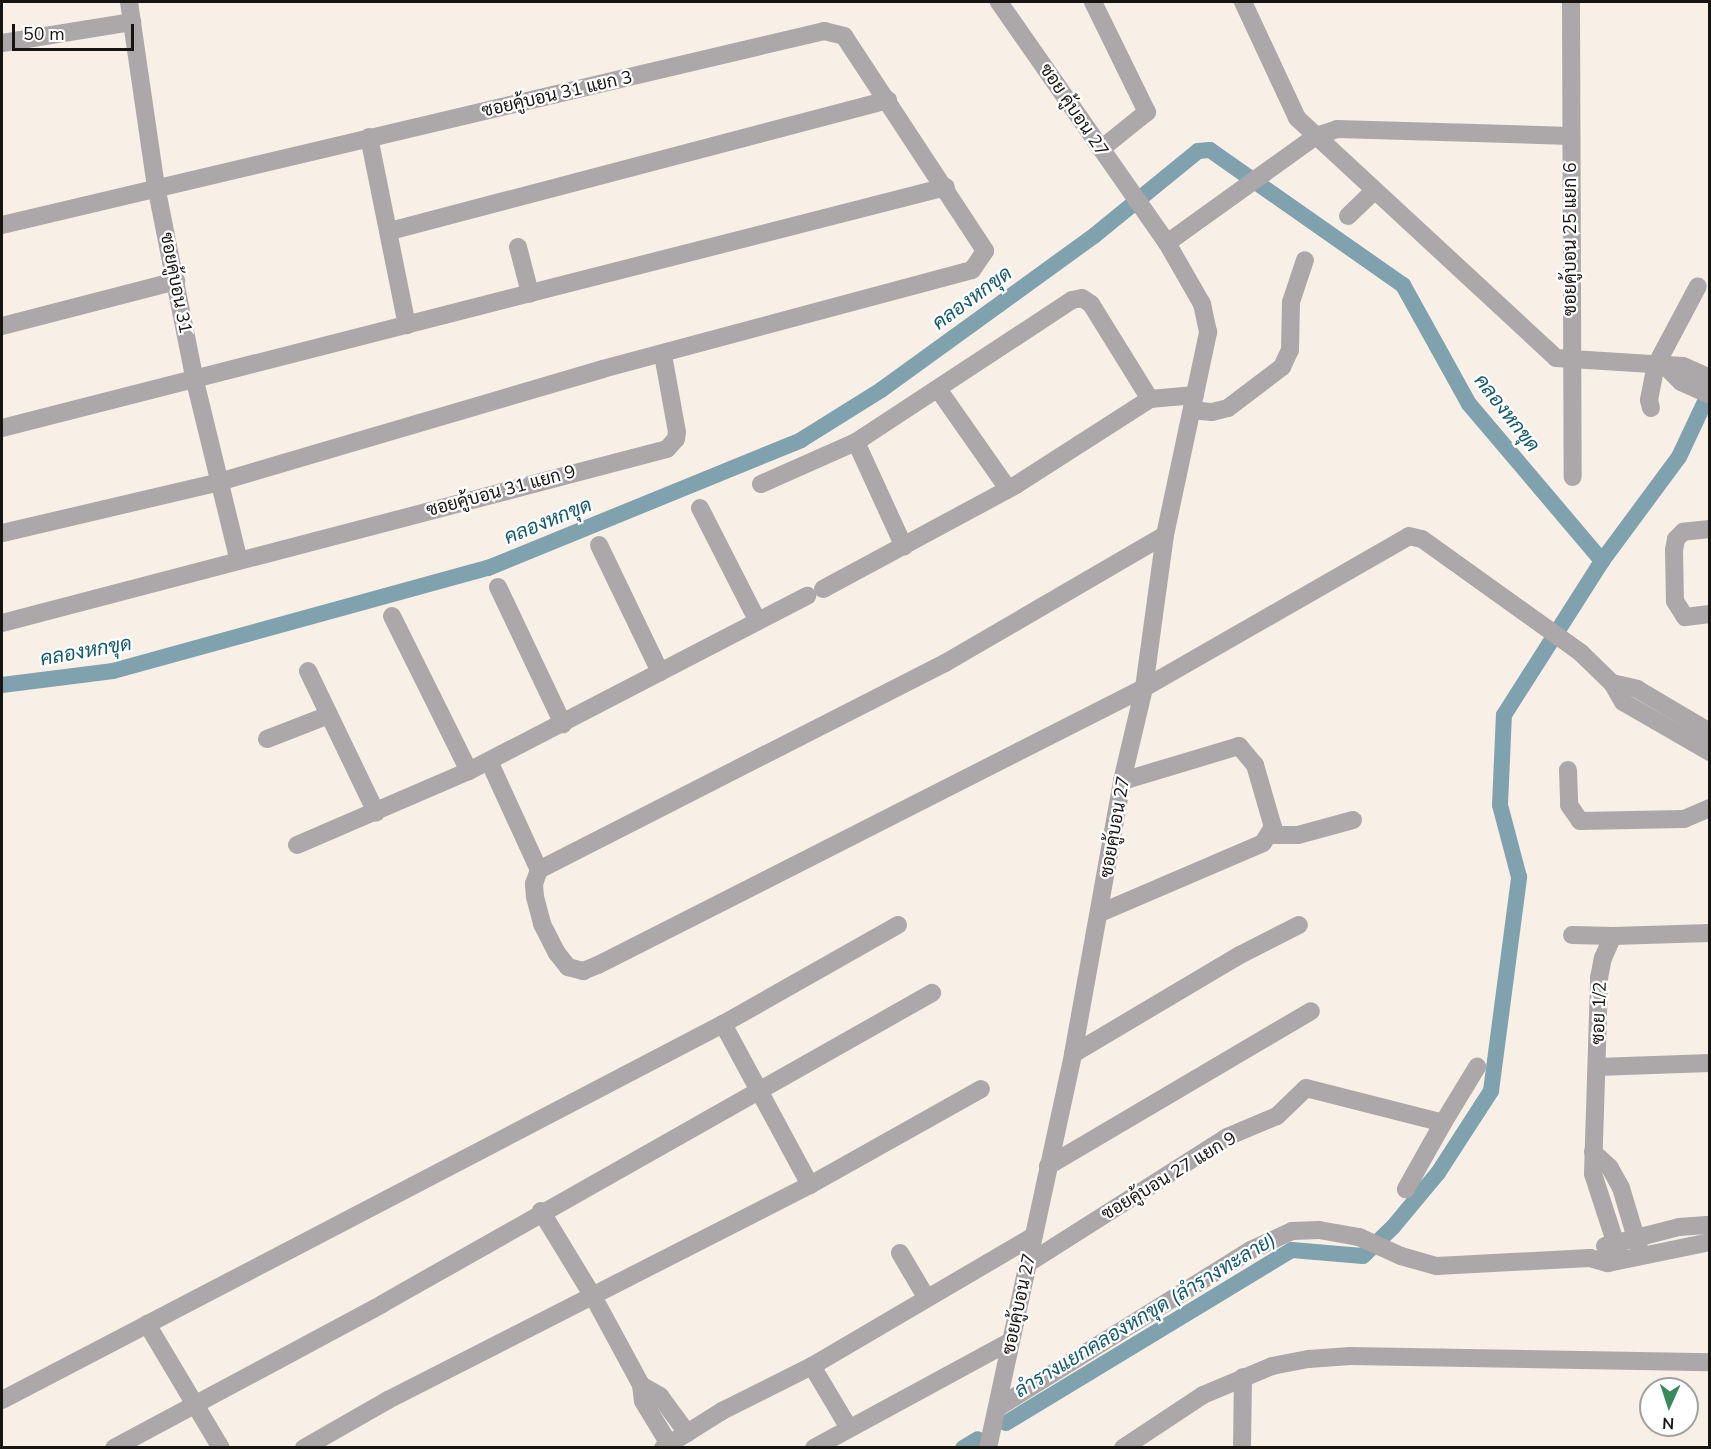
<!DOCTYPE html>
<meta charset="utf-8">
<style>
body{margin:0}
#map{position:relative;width:1711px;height:1449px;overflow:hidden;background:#f8f0e7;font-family:"Nunito Sans",Sarabun,sans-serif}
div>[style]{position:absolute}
.canal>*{height:16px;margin:-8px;padding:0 8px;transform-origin:8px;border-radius:8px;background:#80a2ae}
.street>*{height:18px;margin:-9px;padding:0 9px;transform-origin:9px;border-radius:9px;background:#aca7a8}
span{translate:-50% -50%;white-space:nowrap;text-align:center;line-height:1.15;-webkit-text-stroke:4.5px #fff;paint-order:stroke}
.street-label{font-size:18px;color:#171512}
.water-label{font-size:20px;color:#14586b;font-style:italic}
.frame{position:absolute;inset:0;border:3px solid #171512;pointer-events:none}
.north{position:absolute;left:1639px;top:1377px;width:60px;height:60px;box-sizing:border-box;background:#fff;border:2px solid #a2a1a0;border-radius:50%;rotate:183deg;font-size:16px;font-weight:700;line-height:24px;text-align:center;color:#171512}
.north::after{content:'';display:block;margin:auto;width:21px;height:27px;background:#3a8a5b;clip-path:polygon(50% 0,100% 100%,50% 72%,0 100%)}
.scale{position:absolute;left:12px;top:24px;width:122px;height:27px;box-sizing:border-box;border:3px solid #171512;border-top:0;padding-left:8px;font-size:18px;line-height:21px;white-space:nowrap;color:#171512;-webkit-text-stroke:4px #fff;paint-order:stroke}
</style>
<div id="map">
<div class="canal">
<i style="left:2px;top:685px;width:112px;rotate:-7.2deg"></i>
<i style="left:113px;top:671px;width:389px;rotate:-15.4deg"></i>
<i style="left:488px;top:568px;width:338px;rotate:-22.2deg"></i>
<i style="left:801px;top:440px;width:94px;rotate:-32deg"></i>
<i style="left:881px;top:390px;width:264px;rotate:-35.9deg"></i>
<i style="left:1095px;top:235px;width:133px;rotate:-39.2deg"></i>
<i style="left:1198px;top:151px;width:12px;rotate:-5deg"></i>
<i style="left:1210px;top:150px;width:236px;rotate:35deg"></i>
<i style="left:1403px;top:285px;width:136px;rotate:61deg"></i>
<i style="left:1469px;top:404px;width:206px;rotate:49.7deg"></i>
<i style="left:1602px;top:561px;width:129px;rotate:-53.5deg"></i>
<i style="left:1679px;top:457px;width:73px;rotate:-64.8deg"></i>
<i style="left:1006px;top:1423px;width:334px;rotate:-31.2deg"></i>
<i style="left:1292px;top:1250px;width:71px;rotate:4.8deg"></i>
<i style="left:1363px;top:1256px;width:42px;rotate:-44deg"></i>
<i style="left:1393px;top:1227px;width:70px;rotate:-50.2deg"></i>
<i style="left:1438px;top:1173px;width:98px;rotate:-57.1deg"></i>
<i style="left:1491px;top:1091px;width:216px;rotate:-82.5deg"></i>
<i style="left:1519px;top:877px;width:74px;rotate:-104.8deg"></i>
<i style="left:1500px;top:805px;width:90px;rotate:-87.5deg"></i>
<i style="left:1504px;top:715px;width:183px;rotate:-57.5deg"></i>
<i style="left:963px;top:1448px;width:17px;rotate:-31deg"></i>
</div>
<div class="street">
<i style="left:129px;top:2px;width:186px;rotate:81.7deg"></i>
<i style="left:156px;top:186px;width:195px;rotate:78.7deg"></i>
<i style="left:194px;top:377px;width:189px;rotate:76.3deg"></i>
<i style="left:1093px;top:2px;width:123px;rotate:63.9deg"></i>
<i style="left:1147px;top:112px;width:59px;rotate:141.2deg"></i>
<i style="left:1243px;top:2px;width:128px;rotate:65deg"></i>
<i style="left:1297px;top:118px;width:353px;rotate:42.8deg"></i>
<i style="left:1556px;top:358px;width:127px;rotate:3.6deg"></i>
<i style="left:1683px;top:366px;width:30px;rotate:24deg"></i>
<i style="left:1571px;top:2px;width:475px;rotate:89.8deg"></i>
<i style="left:2px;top:43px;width:132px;rotate:-9.2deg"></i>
<i style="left:369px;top:137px;width:192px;rotate:78.6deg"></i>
<i style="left:1348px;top:216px;width:35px;rotate:-44deg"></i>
<i style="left:2px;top:225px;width:845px;rotate:-13.28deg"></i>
<i style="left:824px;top:31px;width:21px;rotate:14deg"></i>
<i style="left:844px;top:36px;width:257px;rotate:56.7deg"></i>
<i style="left:985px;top:251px;width:23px;rotate:124deg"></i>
<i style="left:972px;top:270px;width:382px;rotate:165deg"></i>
<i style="left:603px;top:369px;width:399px;rotate:163.6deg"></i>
<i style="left:220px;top:482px;width:224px;rotate:166.8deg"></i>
<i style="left:390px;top:231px;width:515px;rotate:-14.74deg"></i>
<i style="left:1167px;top:243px;width:183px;rotate:-35.7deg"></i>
<i style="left:1316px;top:136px;width:22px;rotate:-18deg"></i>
<i style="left:1337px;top:129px;width:233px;rotate:1.7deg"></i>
<i style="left:518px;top:247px;width:48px;rotate:75.4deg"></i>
<i style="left:2px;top:326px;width:180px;rotate:-14.5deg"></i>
<i style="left:1664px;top:365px;width:24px;rotate:45deg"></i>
<i style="left:1681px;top:382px;width:32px;rotate:24deg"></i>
<i style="left:938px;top:389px;width:122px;rotate:55deg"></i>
<i style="left:1651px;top:408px;width:8px;rotate:-104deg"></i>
<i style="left:1649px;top:400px;width:36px;rotate:-79deg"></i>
<i style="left:1656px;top:365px;width:89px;rotate:-62deg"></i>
<i style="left:1192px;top:410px;width:20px;rotate:6deg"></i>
<i style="left:1212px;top:412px;width:16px;rotate:-14deg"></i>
<i style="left:1228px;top:408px;width:68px;rotate:-37.2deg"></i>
<i style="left:1282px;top:367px;width:19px;rotate:-65deg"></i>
<i style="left:1290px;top:350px;width:48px;rotate:-88.8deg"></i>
<i style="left:1291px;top:302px;width:44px;rotate:-71.6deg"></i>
<i style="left:2px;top:428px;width:974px;rotate:-14.32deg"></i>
<i style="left:856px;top:442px;width:115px;rotate:65.4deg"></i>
<i style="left:761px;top:484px;width:104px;rotate:-23.9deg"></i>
<i style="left:856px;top:442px;width:258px;rotate:-33.3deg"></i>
<i style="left:1072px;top:300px;width:10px;rotate:-11deg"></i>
<i style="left:1082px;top:298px;width:11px;rotate:34deg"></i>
<i style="left:1091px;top:304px;width:112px;rotate:58.2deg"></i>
<i style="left:700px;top:508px;width:126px;rotate:63deg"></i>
<i style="left:1710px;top:529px;width:27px;rotate:174deg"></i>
<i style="left:1683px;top:532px;width:10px;rotate:135deg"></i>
<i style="left:1676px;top:539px;width:11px;rotate:100deg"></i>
<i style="left:1674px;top:550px;width:51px;rotate:88.9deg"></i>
<i style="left:1675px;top:601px;width:19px;rotate:58deg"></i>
<i style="left:1685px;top:617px;width:25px;rotate:-7deg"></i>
<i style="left:1165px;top:535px;width:255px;rotate:149.8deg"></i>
<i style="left:945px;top:663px;width:456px;rotate:153deg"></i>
<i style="left:539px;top:870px;width:15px;rotate:110deg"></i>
<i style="left:534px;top:884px;width:13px;rotate:86deg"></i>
<i style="left:535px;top:897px;width:28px;rotate:75deg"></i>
<i style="left:542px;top:924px;width:33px;rotate:63deg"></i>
<i style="left:557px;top:953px;width:18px;rotate:52deg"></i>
<i style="left:568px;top:967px;width:16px;rotate:15deg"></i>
<i style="left:583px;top:971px;width:16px;rotate:-22deg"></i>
<i style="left:598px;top:965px;width:612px;rotate:-26.9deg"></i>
<i style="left:1144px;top:688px;width:305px;rotate:-29.8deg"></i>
<i style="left:1409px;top:536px;width:13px;rotate:13deg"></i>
<i style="left:1422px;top:539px;width:196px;rotate:35.6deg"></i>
<i style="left:1581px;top:653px;width:43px;rotate:44.1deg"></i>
<i style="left:1612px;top:683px;width:22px;rotate:60deg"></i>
<i style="left:1623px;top:702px;width:100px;rotate:29.9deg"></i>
<i style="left:599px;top:545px;width:141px;rotate:64.3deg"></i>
<i style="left:498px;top:587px;width:152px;rotate:64.6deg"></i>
<i style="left:823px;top:589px;width:219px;rotate:-28.3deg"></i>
<i style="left:1016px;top:485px;width:159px;rotate:-32.7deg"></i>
<i style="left:1150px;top:399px;width:45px;rotate:-5.1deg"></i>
<i style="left:392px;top:616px;width:173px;rotate:63.6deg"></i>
<i style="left:2px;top:623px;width:687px;rotate:-14.66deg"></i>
<i style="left:667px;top:449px;width:13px;rotate:-48deg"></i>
<i style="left:676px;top:439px;width:7px;rotate:-82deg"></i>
<i style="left:677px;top:432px;width:78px;rotate:-100.3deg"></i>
<i style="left:308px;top:671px;width:157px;rotate:64.3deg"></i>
<i style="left:1612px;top:683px;width:26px;rotate:13deg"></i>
<i style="left:1637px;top:689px;width:85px;rotate:30.5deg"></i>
<i style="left:267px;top:739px;width:66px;rotate:-21.2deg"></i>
<i style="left:489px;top:761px;width:120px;rotate:65.4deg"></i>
<i style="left:1568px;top:770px;width:35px;rotate:88deg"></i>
<i style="left:1569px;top:805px;width:19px;rotate:55deg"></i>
<i style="left:1580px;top:821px;width:104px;rotate:-1.1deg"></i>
<i style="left:1684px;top:819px;width:28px;rotate:-23deg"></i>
<i style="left:1271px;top:835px;width:27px"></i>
<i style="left:1298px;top:835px;width:57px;rotate:-15.3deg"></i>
<i style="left:297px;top:845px;width:187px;rotate:-23.3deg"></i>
<i style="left:469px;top:771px;width:381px;rotate:-27.4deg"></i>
<i style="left:1100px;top:913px;width:177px;rotate:-23.2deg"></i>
<i style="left:1263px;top:843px;width:19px;rotate:-58deg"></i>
<i style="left:1273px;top:827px;width:65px;rotate:-106.2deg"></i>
<i style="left:1255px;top:765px;width:25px;rotate:-130deg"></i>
<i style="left:1239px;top:746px;width:122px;rotate:163.3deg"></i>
<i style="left:1572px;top:935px;width:41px;rotate:1.4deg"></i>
<i style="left:723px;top:1024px;width:183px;rotate:61.6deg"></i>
<i style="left:1073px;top:1054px;width:194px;rotate:-30.7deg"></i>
<i style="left:1240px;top:955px;width:66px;rotate:-27deg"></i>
<i style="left:1597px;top:1067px;width:113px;rotate:-2deg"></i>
<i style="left:1443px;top:1123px;width:66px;rotate:-58.7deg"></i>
<i style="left:1593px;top:1152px;width:23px;rotate:43deg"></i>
<i style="left:1610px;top:1168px;width:23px;rotate:61deg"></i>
<i style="left:1621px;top:1188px;width:63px;rotate:73.3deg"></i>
<i style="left:1048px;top:1166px;width:305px;rotate:-30.5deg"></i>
<i style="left:541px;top:1211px;width:102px;rotate:58.7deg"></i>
<i style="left:594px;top:1298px;width:99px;rotate:61.6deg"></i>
<i style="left:641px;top:1385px;width:16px;rotate:83deg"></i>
<i style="left:643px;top:1401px;width:50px;rotate:58.8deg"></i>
<i style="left:1605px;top:1246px;width:76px;rotate:-14.4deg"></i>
<i style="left:1679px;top:1227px;width:31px;rotate:-4deg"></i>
<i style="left:900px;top:1253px;width:51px;rotate:59.4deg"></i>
<i style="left:1621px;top:1260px;width:90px;rotate:-108deg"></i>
<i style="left:1593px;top:1174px;width:196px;rotate:-88.2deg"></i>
<i style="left:1599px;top:978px;width:20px;rotate:-79deg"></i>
<i style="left:1603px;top:958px;width:24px;rotate:-66deg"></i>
<i style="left:1613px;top:936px;width:97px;rotate:-1.8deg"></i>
<i style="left:1027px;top:1264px;width:237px;rotate:-32.4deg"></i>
<i style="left:1227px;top:1137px;width:54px;rotate:-22.8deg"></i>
<i style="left:1277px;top:1116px;width:40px;rotate:-44deg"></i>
<i style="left:1306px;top:1088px;width:141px;rotate:14.3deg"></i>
<i style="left:1443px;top:1123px;width:76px;rotate:119.3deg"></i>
<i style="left:147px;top:1324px;width:144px;rotate:59.2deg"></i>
<i style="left:812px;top:1366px;width:72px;rotate:59.2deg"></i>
<i style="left:641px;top:1385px;width:22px;rotate:30deg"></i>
<i style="left:660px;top:1396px;width:46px;rotate:53.9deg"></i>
<i style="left:2px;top:1400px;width:813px;rotate:-27.54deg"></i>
<i style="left:723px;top:1024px;width:201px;rotate:-29.5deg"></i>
<i style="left:997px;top:1408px;width:299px;rotate:-31.9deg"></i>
<i style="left:1251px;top:1250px;width:45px;rotate:-24.9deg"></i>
<i style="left:1292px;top:1231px;width:27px;rotate:-2deg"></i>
<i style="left:1319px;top:1230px;width:41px;rotate:9.9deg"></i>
<i style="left:1359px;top:1237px;width:46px;rotate:24.3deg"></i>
<i style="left:1401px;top:1256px;width:37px;rotate:16deg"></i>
<i style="left:1437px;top:1266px;width:153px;rotate:-3deg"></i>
<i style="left:1590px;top:1258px;width:19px;rotate:16deg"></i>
<i style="left:1608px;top:1263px;width:104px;rotate:-11.6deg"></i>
<i style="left:114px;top:1448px;width:304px;rotate:-28.2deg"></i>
<i style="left:382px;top:1304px;width:632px;rotate:-29.49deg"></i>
<i style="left:304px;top:1448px;width:97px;rotate:-29.7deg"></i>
<i style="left:388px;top:1400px;width:474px;rotate:-27deg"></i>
<i style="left:810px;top:1185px;width:196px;rotate:-29.3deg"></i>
<i style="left:663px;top:1448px;width:70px;rotate:-32.1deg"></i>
<i style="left:722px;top:1411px;width:101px;rotate:-26.6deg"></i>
<i style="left:812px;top:1366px;width:257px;rotate:-30.4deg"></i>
<i style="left:814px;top:1448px;width:224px;rotate:-28.5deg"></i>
<i style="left:988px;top:1448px;width:403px;rotate:-77.8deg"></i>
<i style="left:1073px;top:1054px;width:277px;rotate:-79.8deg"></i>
<i style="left:1122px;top:781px;width:96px;rotate:-76.7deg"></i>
<i style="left:1144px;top:688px;width:154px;rotate:-82.2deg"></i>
<i style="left:1165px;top:535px;width:208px;rotate:-78deg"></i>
<i style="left:1208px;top:332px;width:29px;rotate:-102deg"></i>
<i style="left:1202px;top:304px;width:70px;rotate:-119.8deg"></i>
<i style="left:1167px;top:243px;width:294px;rotate:-124.9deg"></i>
<i style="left:1123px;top:1448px;width:96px;rotate:-33.5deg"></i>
<i style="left:1203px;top:1395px;width:75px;rotate:-22.8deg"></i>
<i style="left:1272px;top:1366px;width:38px;rotate:-11deg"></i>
<i style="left:1309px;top:1359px;width:41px;rotate:-4.2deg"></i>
<i style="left:1350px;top:1356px;width:360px;rotate:1deg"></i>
<i style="left:1242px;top:1448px;width:71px;rotate:-89.2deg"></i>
</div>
<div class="street-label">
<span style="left:557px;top:94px;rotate:-13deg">ซอยคู้บอน 31 แยก 3</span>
<span style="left:1074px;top:110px;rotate:56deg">ซอย คู้บอน 27</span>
<span style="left:1570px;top:239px;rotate:-90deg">ซอยคู้บอน 25 แยก 6</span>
<span style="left:176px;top:283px;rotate:79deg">ซอยคู้บอน 31</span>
<span style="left:501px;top:491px;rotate:-15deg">ซอยคู้บอน 31 แยก 9</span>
<span style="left:1115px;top:827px;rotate:-80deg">ซอยคู้บอน 27</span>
<span style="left:1599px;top:1013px;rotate:-88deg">ซอย 1/2</span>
<span style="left:1169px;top:1176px;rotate:-31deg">ซอยคู้บอน 27 แยก 9</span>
<span style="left:1019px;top:1304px;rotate:-78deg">ซอยคู้บอน 27</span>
</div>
<div class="water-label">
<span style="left:972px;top:298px;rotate:-36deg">คลองหกขุด</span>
<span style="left:1507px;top:413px;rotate:52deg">คลองหกขุด</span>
<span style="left:548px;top:521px;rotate:-22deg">คลองหกขุด</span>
<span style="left:86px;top:651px;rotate:-10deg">คลองหกขุด</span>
<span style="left:1145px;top:1315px;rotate:-31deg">ลำรางแยกคลองหกขุด (ลำรางทะลาย)</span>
</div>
<div class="frame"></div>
<div class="north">N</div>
<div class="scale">50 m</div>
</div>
